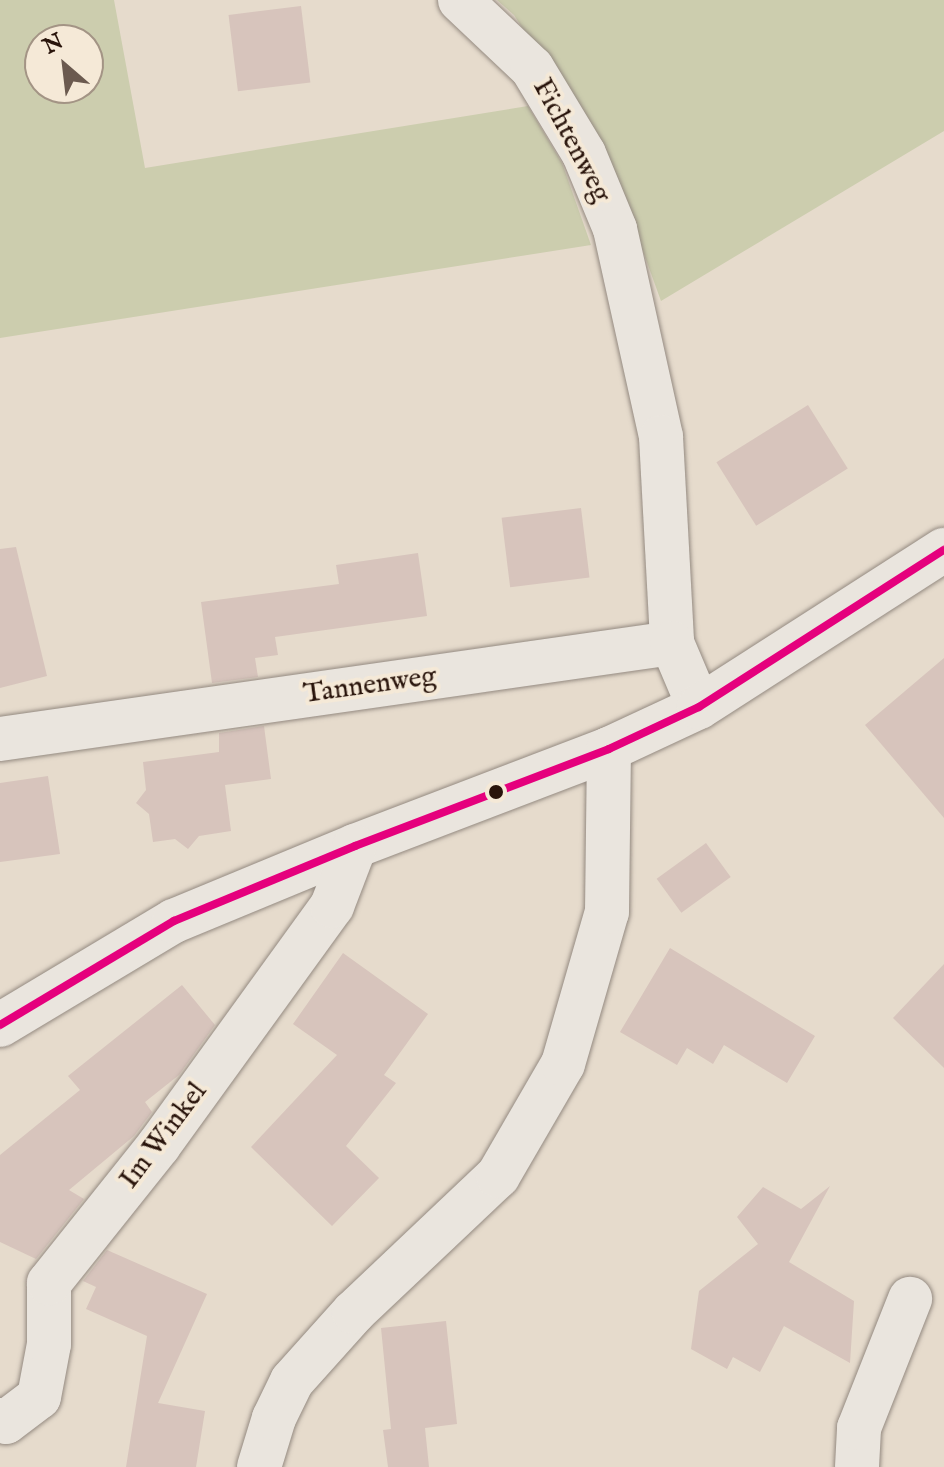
<!DOCTYPE html>
<style>
body{margin:0}
#map{position:relative;width:944px;height:1467px;overflow:hidden;background:#e6dbcc;font-family:"IM FELL English",serif}
div>[style]{position:absolute}
.green>*{inset:0;background:#cccdae}
.building>*{inset:0;background:#d7c4bc;transform-origin:0 0}
.roads{filter:drop-shadow(0 0 2px #948a81) drop-shadow(0 0 2px #948a81)}
.minor>*{height:44px;margin:-22px;padding:0 22px;transform-origin:22px;border-radius:22px;background:#eae5de}
.bus-1>*{height:8px;margin:-4px;padding:0 4px;transform-origin:4px;border-radius:4px;background:#e5007d}
.dots>*{width:22px;height:22px;translate:-50% -50%;box-sizing:border-box;border:4px solid #f5e9d7;border-radius:50%}
span{translate:-50% -50%;white-space:nowrap;text-align:center;line-height:1.15;-webkit-text-stroke:8px #f5e9d7;paint-order:stroke}
.street-label{font-size:28px;color:#29140b}
.north{position:absolute;left:24px;top:24px;width:80px;height:80px;box-sizing:border-box;background:#f5e9d7;border:2px solid #a39485;border-radius:50%;rotate:332deg;font-size:22px;font-weight:700;line-height:32px;text-align:center;color:#29140b}
.north::after{content:'';display:block;margin:auto;width:28px;height:36px;background:#6b5a4f;clip-path:polygon(50% 0,100% 100%,50% 72%,0 100%)}
</style>
<div id="map">
<div class="green">
<i style="clip-path:polygon(evenodd,0 0,114px 0,145px 168px,528px 106px,562px 163px,591px 245px,0 338px,0 0,88px 40px,88px 88px,40px 88px,40px 40px,88px 40px)"></i>
<i style="clip-path:polygon(497px 0,944px 0,944px 131px,661px 301px,615px 174px,514px 15px)"></i>
</div>
<div class="building">
<i style="left:301px;top:6px;width:77px;height:73px;rotate:83deg"></i>
<i style="left:808px;top:405px;width:75px;height:108px;rotate:58deg"></i>
<i style="left:581px;top:508px;width:70px;height:80px;rotate:83deg"></i>
<i style="clip-path:polygon(16px 547px,47px 676px,0 688px,0 549px)"></i>
<i style="clip-path:polygon(418px 553px,427px 616px,275px 637px,278px 655px,255px 658px,258px 677px,212px 683px,201px 602px,339px 584px,336px 565px)"></i>
<i style="clip-path:polygon(944px 658px,944px 818px,865px 725px)"></i>
<i style="clip-path:polygon(264px 726px,271px 779px,225px 785px,231px 831px,199px 836px,188px 849px,175px 839px,153px 842px,149px 814px,136px 803px,146px 790px,143px 762px,219px 752px,219px 733px)"></i>
<i style="clip-path:polygon(48px 776px,60px 854px,0 862px,0 783px)"></i>
<i style="left:706px;top:843px;width:42px;height:61px;rotate:54deg"></i>
<i style="clip-path:polygon(670px 948px,815px 1036px,787px 1083px,724px 1045px,713px 1064px,687px 1048px,677px 1065px,620px 1032px)"></i>
<i style="clip-path:polygon(343px 953px,428px 1014px,384px 1075px,396px 1083px,346px 1146px,379px 1178px,332px 1226px,251px 1147px,337px 1055px,293px 1024px)"></i>
<i style="clip-path:polygon(944px 964px,944px 1068px,893px 1018px)"></i>
<i style="clip-path:polygon(182px 985px,215px 1025px,179px 1075px,145px 1102px,152px 1112px,134px 1136px,69px 1190px,84px 1199px,36px 1259px,0 1242px,0 1155px,80px 1090px,68px 1076px)"></i>
<i style="clip-path:polygon(830px 1186px,789px 1262px,854px 1301px,850px 1363px,784px 1326px,760px 1372px,733px 1357px,727px 1369px,691px 1349px,699px 1291px,758px 1244px,737px 1217px,763px 1187px,801px 1209px)"></i>
<i style="clip-path:polygon(107px 1250px,207px 1294px,158px 1403px,205px 1411px,196px 1467px,126px 1467px,147px 1336px,86px 1309px,96px 1287px,83px 1281px)"></i>
<i style="clip-path:polygon(446px 1321px,457px 1424px,425px 1428px,429px 1467px,388px 1467px,383px 1430px,391px 1429px,381px 1328px)"></i>
</div>
<div class="roads">
<div class="minor">
<i style="left:460px;top:0;width:99px;rotate:43.4deg"></i>
<i style="left:532px;top:68px;width:100px;rotate:58.8deg"></i>
<i style="left:584px;top:154px;width:81px;rotate:67.5deg"></i>
<i style="left:615px;top:229px;width:213px;rotate:77.5deg"></i>
<i style="left:661px;top:437px;width:206px;rotate:86.9deg"></i>
<i style="left:0;top:739px;width:679px;rotate:-8.13deg"></i>
<i style="left:672px;top:643px;width:69px;rotate:67.1deg"></i>
<i style="left:0;top:1025px;width:203px;rotate:-30.9deg"></i>
<i style="left:174px;top:921px;width:196px;rotate:-22.5deg"></i>
<i style="left:355px;top:846px;width:272px;rotate:-20.9deg"></i>
<i style="left:609px;top:749px;width:99px;rotate:-25deg"></i>
<i style="left:699px;top:707px;width:291px;rotate:-32.7deg"></i>
<i style="left:0;top:1420px;width:6px;rotate:18deg"></i>
<i style="left:6px;top:1422px;width:41px;rotate:-37.1deg"></i>
<i style="left:39px;top:1397px;width:54px;rotate:-79.3deg"></i>
<i style="left:49px;top:1344px;width:61px;rotate:-90deg"></i>
<i style="left:49px;top:1283px;width:176px;rotate:-51.4deg"></i>
<i style="left:159px;top:1145px;width:295px;rotate:-54.1deg"></i>
<i style="left:332px;top:906px;width:64px;rotate:-69deg"></i>
<i style="left:259px;top:1467px;width:51px;rotate:-73deg"></i>
<i style="left:274px;top:1418px;width:41px;rotate:-64.1deg"></i>
<i style="left:292px;top:1381px;width:93px;rotate:-48.1deg"></i>
<i style="left:354px;top:1312px;width:198px;rotate:-43.4deg"></i>
<i style="left:498px;top:1176px;width:129px;rotate:-59.9deg"></i>
<i style="left:563px;top:1064px;width:158px;rotate:-73.9deg"></i>
<i style="left:607px;top:912px;width:163px;rotate:-89.3deg"></i>
<i style="left:857px;top:1467px;width:39px;rotate:-87deg"></i>
<i style="left:859px;top:1428px;width:139px;rotate:-68.4deg"></i>
</div>
</div>
<div class="bus-1">
<i style="left:0;top:1025px;width:203px;rotate:-30.9deg"></i>
<i style="left:174px;top:921px;width:196px;rotate:-22.5deg"></i>
<i style="left:355px;top:846px;width:272px;rotate:-20.9deg"></i>
<i style="left:609px;top:749px;width:99px;rotate:-25deg"></i>
<i style="left:699px;top:707px;width:291px;rotate:-32.7deg"></i>
</div>
<div class="dots">
<i style="left:496px;top:792px;background:#29140b"></i>
</div>
<div class="street-label">
<span style="left:571px;top:141px;rotate:62deg">Fichtenweg</span>
<span style="left:370px;top:686px;rotate:-8deg">Tannenweg</span>
<span style="left:164px;top:1136px;rotate:-53deg">Im Winkel</span>
</div>
<div class="north">N</div>
</div>
